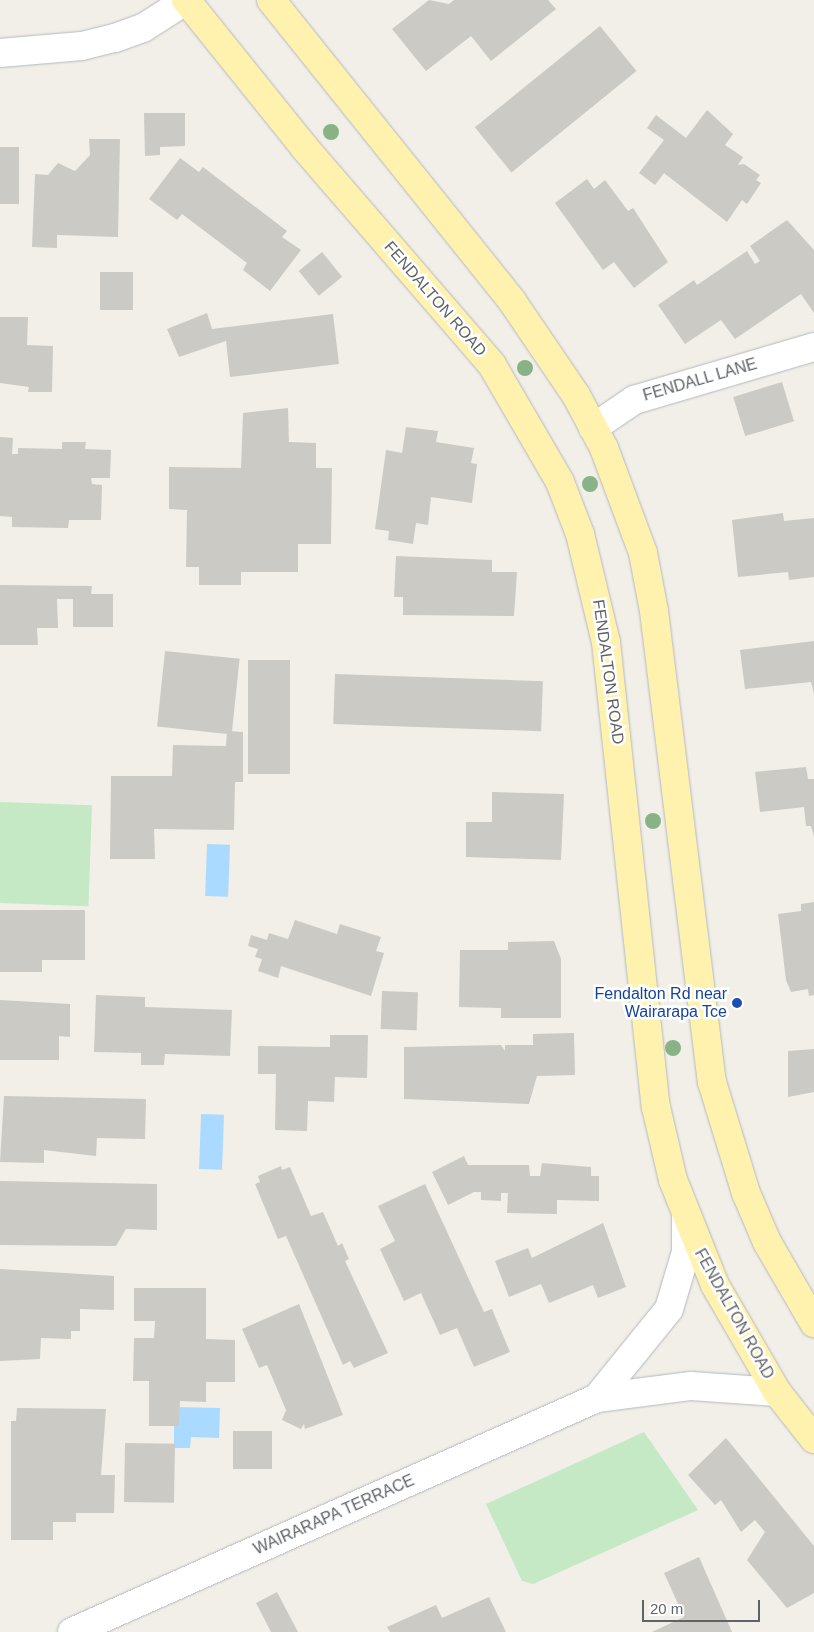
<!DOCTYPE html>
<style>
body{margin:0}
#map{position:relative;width:814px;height:1632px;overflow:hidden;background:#f1efe8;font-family:Arial,sans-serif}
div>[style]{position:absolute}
.green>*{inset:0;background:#c5e8c5;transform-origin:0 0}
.water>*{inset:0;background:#aadaff;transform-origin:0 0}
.building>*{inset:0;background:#cccac5;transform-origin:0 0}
.roads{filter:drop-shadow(0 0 1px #b5b8bc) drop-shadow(0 0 1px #b5b8bc)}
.minor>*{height:28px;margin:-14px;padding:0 14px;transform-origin:14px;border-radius:14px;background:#fff}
.major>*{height:28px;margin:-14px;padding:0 14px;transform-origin:14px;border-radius:14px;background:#fff2af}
.trees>*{width:16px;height:16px;margin:-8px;border-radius:50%;background:#89b387}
.dots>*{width:14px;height:14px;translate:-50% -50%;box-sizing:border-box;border:2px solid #fff;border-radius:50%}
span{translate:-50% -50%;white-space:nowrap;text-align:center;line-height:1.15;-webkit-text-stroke:5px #fff;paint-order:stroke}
.street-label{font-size:16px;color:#5f6368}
.transit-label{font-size:16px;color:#164399}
.right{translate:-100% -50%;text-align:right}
.scale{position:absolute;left:642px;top:1600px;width:118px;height:22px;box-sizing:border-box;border:2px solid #5f6368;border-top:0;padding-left:6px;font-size:15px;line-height:18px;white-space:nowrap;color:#5f6368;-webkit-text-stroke:4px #fff;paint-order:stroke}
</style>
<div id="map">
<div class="green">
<i style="left:0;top:802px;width:92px;height:101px;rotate:2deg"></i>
<i style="clip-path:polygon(644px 1432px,698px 1510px,533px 1584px,522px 1581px,486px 1504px)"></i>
</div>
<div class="water">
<i style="left:207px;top:844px;width:23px;height:52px;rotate:2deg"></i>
<i style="left:201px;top:1114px;width:23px;height:55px;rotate:2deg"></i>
<i style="clip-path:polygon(174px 1407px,220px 1408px,219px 1438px,191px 1437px,190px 1448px,174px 1448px)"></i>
</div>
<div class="building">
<i style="clip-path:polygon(429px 0,449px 4px,454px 0,548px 0,556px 9px,491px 61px,471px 36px,426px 71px,392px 29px)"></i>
<i style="left:600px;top:26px;width:58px;height:161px;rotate:51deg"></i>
<i style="clip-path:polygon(707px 110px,733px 134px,725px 145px,743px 157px,738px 165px,744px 164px,760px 175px,756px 180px,761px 183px,747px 204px,742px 200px,727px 222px,664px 173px,655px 185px,639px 173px,664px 140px,647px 128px,656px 115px,686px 138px)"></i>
<i style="clip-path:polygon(144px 113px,185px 113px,185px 146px,160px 147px,160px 155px,145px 156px)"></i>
<i style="clip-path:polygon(89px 139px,120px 139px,118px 237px,57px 235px,57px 248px,32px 247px,35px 174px,48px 175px,58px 163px,75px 171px,90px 155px)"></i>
<i style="left:0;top:147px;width:19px;height:57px"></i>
<i style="clip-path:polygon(180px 158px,199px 172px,203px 167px,287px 231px,282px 237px,301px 250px,270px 291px,243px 270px,247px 263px,182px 214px,177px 220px,149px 199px)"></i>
<i style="clip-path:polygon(587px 179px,594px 189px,605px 180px,628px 211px,633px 208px,668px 262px,634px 288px,614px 262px,603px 270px,555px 203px)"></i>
<i style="clip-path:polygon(787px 220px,814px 250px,814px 313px,801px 294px,735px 339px,721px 320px,685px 344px,658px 305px,694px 280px,697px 285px,747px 251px,755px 264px,760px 261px,750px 246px)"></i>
<i style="left:322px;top:252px;width:32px;height:30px;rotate:51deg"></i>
<i style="left:100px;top:272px;width:33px;height:38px"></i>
<i style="clip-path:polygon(207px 313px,212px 329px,333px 314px,339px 364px,230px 377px,226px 341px,179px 357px,167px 329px)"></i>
<i style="clip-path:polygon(0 317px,28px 317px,27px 345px,53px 346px,52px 392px,28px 392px,29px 387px,0 383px)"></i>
<i style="left:782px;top:382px;width:41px;height:51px;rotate:73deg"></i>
<i style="clip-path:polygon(288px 408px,289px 442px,316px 443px,316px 468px,332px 468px,331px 544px,298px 544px,298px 572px,241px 572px,241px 585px,199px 585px,199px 567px,186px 567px,187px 510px,169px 509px,169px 467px,241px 468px,243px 413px)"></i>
<i style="clip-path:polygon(406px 427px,438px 431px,436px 442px,474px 448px,471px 463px,477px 464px,472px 503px,431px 497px,428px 525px,416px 523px,413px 544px,388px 540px,389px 531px,375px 529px,386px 450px,402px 453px)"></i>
<i style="clip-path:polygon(0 437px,13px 438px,12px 454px,18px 454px,18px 448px,62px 449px,62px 442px,86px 442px,85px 449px,111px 450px,110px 478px,91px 478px,92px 484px,102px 485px,101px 520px,69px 520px,68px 528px,12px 527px,12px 517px,0 516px)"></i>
<i style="clip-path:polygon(783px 513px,784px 521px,814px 518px,814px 577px,789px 580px,788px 572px,738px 577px,732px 520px)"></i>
<i style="clip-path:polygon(396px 556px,492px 560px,492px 572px,517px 572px,514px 616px,403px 615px,403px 597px,394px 597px)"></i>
<i style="clip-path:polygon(0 585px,92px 586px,91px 594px,113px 594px,113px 627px,73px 627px,73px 599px,57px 599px,58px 628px,37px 628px,38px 645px,0 645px)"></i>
<i style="clip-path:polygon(814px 641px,814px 694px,811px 682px,745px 689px,740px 650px)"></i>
<i style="left:165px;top:651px;width:75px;height:76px;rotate:6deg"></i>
<i style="left:248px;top:660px;width:42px;height:114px"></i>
<i style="left:335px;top:674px;width:208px;height:50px;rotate:2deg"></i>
<i style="clip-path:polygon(227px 731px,243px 732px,243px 782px,235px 782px,234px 830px,154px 829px,155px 859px,110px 859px,111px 776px,172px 776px,173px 745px,226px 746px)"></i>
<i style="clip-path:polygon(806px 767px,808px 779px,814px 779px,814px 837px,811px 826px,806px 826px,804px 807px,760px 812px,755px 772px)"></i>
<i style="clip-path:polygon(492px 792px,564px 794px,561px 860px,466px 857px,466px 822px,492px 822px)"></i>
<i style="clip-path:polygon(814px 902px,814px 995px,809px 996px,808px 989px,791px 992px,786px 980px,778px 914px,801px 911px,801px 904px)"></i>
<i style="clip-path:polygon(0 910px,85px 910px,85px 960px,42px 960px,42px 972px,0 972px)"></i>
<i style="clip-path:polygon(295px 920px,337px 934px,340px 924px,381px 937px,376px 951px,384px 953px,371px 996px,281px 966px,278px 978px,258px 971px,262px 959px,255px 957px,258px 949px,248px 946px,251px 935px,267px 940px,269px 933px,288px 939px)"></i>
<i style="clip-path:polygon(554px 941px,561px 959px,561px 1018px,501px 1018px,501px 1008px,459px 1007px,460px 950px,508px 950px,508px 942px)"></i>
<i style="left:382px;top:991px;width:36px;height:38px;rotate:2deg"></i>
<i style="clip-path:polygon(96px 995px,145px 997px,145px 1007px,232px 1010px,230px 1056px,165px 1054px,164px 1065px,141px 1065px,141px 1053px,94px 1052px)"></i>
<i style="clip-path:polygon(0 1000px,70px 1004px,70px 1037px,59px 1036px,59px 1060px,0 1060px)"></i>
<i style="clip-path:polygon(574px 1033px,575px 1075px,537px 1076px,529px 1104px,404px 1099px,404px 1047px,501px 1045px,505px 1051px,505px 1045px,533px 1045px,533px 1034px)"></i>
<i style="clip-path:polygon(330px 1035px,368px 1035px,367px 1078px,335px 1077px,334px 1102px,308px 1101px,307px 1131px,275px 1130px,276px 1074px,258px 1074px,258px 1046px,330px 1047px)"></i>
<i style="clip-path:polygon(814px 1049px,814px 1092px,788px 1097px,788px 1051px)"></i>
<i style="clip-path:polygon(4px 1096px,146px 1099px,145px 1139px,97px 1138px,96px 1156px,44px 1150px,44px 1163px,0 1162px)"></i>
<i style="clip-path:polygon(464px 1156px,468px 1165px,529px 1165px,530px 1176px,540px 1176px,542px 1163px,591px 1167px,591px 1176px,599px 1176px,599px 1201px,557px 1200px,557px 1214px,507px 1213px,508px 1193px,501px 1193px,501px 1201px,481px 1200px,481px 1192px,474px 1192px,448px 1205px,432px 1172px)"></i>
<i style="clip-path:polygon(281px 1166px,282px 1170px,290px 1167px,311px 1216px,323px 1212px,338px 1246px,342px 1243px,349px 1259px,345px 1261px,388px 1353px,354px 1368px,350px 1361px,343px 1365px,286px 1236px,278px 1239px,255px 1184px,260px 1182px,258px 1176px)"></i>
<i style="clip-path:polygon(0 1181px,157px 1184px,157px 1230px,126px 1229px,116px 1246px,0 1245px)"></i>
<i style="clip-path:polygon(425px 1184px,484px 1312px,492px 1309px,510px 1352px,474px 1367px,457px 1328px,440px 1335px,421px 1293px,404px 1301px,380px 1249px,395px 1241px,378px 1206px)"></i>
<i style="clip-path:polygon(603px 1223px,626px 1287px,598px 1298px,593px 1285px,549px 1303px,541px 1284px,509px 1297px,495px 1261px,528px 1248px,532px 1258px)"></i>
<i style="clip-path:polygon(0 1269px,114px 1276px,114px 1310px,80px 1309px,80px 1331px,71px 1331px,71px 1339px,41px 1338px,40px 1359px,0 1361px)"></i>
<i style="clip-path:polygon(134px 1288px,206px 1288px,206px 1339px,235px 1340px,235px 1382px,206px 1382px,206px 1402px,180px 1401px,179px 1426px,149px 1426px,149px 1381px,133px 1381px,134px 1338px,154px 1338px,155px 1321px,134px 1321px)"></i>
<i style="clip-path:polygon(299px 1304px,343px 1415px,305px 1429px,304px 1424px,301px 1429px,282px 1420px,286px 1410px,267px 1365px,259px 1368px,242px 1329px)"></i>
<i style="clip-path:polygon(17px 1408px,106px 1409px,101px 1475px,115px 1475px,114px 1513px,76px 1513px,76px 1522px,53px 1522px,53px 1540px,11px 1540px,11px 1421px,16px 1421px)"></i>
<i style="left:233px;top:1431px;width:39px;height:38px"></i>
<i style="clip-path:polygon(726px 1438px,814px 1546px,814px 1593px,787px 1608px,747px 1560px,765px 1532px,755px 1520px,741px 1532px,721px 1500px,715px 1505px,688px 1475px)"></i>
<i style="left:125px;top:1443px;width:50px;height:59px;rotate:1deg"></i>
<i style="clip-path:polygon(699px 1557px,732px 1632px,652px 1632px,684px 1617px,664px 1573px)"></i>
<i style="clip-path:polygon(277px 1592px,298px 1632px,271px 1632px,256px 1603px)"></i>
<i style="clip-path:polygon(489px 1597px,506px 1632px,390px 1632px,387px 1627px,436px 1605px,442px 1618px)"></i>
</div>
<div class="roads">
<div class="minor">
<i style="left:0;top:53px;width:82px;rotate:-4.9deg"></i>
<i style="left:82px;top:46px;width:34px;rotate:-14deg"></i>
<i style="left:115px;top:38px;width:30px;rotate:-20deg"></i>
<i style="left:143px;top:28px;width:52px;rotate:-32.5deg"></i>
<i style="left:593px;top:428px;width:50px;rotate:-34.3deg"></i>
<i style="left:634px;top:400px;width:188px;rotate:-16.4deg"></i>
<i style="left:597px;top:1398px;width:114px;rotate:-51deg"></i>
<i style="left:669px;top:1309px;width:59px;rotate:-73.4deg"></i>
<i style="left:686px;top:1252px;width:34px;rotate:-90deg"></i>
<i style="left:72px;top:1632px;width:575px;rotate:-24.02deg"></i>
<i style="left:597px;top:1398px;width:95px;rotate:-7.3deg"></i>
<i style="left:691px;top:1386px;width:86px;rotate:4deg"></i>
</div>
<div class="major">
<i style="left:186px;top:0;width:189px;rotate:51.2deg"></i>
<i style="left:304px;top:147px;width:288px;rotate:49.2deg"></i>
<i style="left:492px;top:365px;width:135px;rotate:59.8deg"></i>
<i style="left:560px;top:482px;width:56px;rotate:69deg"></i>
<i style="left:580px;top:534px;width:111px;rotate:76.5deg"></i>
<i style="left:606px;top:642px;width:468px;rotate:83.9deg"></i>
<i style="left:656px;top:1107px;width:75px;rotate:76.9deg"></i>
<i style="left:673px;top:1180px;width:113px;rotate:68.2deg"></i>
<i style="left:715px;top:1285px;width:124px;rotate:59.9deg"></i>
<i style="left:777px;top:1392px;width:60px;rotate:51.8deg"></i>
<i style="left:271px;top:0;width:386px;rotate:51.3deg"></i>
<i style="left:512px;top:301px;width:114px;rotate:55.8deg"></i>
<i style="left:576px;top:395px;width:60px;rotate:62.2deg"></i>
<i style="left:604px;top:448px;width:112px;rotate:69.6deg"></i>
<i style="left:643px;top:553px;width:59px;rotate:79.3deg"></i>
<i style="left:654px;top:611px;width:475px;rotate:83deg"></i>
<i style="left:712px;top:1082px;width:116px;rotate:73deg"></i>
<i style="left:746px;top:1193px;width:53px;rotate:66.8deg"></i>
<i style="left:767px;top:1242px;width:94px;rotate:59.9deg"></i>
</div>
</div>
<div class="trees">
<i style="left:331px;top:132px"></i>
<i style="left:525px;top:368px"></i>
<i style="left:590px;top:484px"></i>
<i style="left:653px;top:821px"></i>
<i style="left:673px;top:1048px"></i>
</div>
<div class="dots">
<i style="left:737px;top:1003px;background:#1a4fb4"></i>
</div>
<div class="street-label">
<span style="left:435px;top:299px;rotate:49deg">FENDALTON ROAD</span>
<span style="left:700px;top:380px;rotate:-16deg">FENDALL LANE</span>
<span style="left:608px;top:672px;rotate:82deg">FENDALTON ROAD</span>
<span style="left:734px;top:1314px;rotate:61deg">FENDALTON ROAD</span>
<span style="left:334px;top:1515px;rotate:-24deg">WAIRARAPA TERRACE</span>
</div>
<div class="transit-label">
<span class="right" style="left:727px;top:1003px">Fendalton Rd near<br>Wairarapa Tce</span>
</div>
<div class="scale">20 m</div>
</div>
